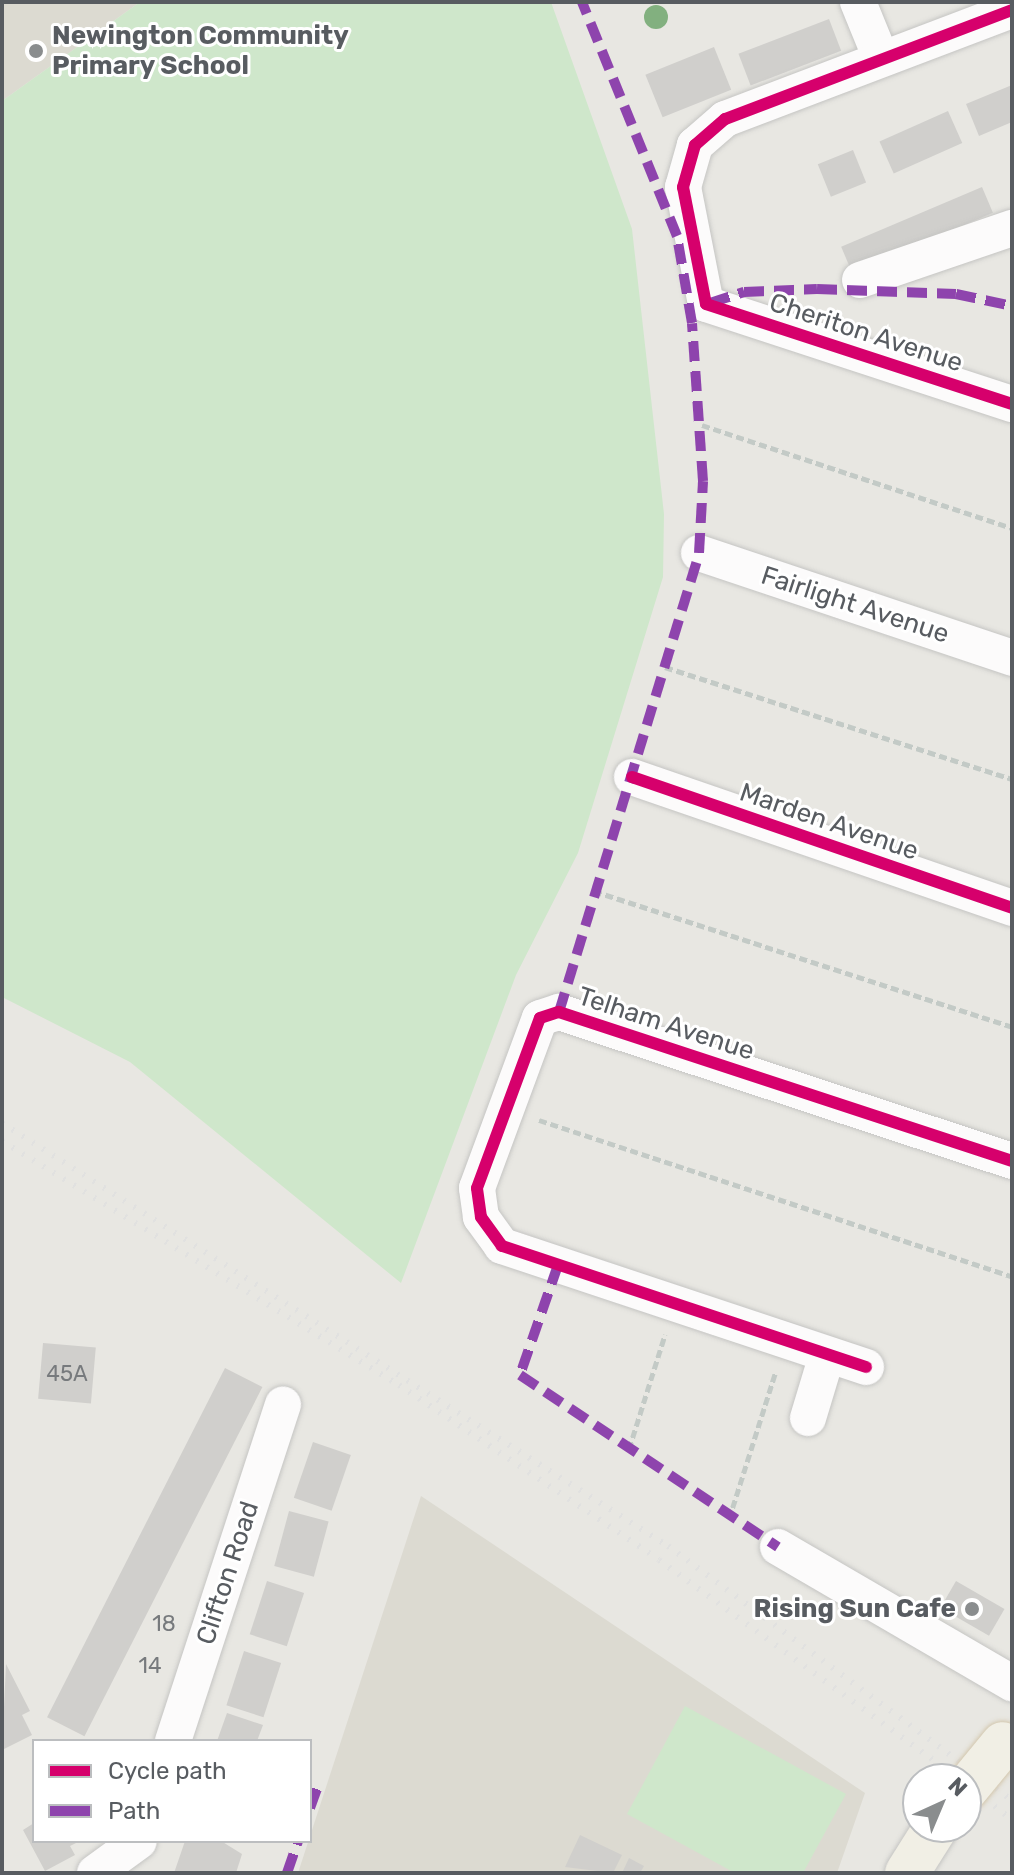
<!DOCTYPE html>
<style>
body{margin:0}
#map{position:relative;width:1014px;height:1875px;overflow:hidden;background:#e8e7e2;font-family:Rubik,sans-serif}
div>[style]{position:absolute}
.education>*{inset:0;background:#dcdad1}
.green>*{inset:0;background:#cfe7cb}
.building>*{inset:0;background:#d0cfcc;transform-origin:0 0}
.path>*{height:5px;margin-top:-2.5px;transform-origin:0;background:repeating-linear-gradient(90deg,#c3cac6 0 8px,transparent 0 12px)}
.roads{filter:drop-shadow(0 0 2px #c5c5c3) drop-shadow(0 0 2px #c5c5c3)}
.minor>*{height:36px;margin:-18px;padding:0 18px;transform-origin:18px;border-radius:18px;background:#fcfbfb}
.major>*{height:44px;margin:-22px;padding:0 22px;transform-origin:22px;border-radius:22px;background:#f1efe5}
.rail>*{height:6px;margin-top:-3px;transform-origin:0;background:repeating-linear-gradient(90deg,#e1e1e0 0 2px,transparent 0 12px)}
.bridges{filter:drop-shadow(0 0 2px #d3c7ae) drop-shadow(0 0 2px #d3c7ae)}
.major-bridge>*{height:44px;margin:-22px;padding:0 22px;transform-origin:22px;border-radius:22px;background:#f1efe5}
.quiet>*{height:10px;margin-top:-5px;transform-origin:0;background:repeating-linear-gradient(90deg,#8e44ad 0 20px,transparent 0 30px)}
.cycleway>*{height:12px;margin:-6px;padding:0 6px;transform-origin:6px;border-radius:6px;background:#d6006c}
.trees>*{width:24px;height:24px;margin:-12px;border-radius:50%;background:#82b07f}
.dots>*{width:22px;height:22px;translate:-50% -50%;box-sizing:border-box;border:4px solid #fff;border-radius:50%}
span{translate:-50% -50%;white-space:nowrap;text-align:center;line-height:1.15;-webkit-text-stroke:6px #fff;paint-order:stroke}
.number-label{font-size:22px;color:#777a7d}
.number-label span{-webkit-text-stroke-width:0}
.poi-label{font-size:26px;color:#585c61;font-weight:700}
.left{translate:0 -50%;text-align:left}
.right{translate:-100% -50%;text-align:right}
.street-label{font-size:26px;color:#585c61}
.frame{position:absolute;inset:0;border:4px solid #585c61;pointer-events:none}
.legend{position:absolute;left:32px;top:1739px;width:280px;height:104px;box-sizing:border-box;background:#fff;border:2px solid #bcbec0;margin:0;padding:10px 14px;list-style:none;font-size:24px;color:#585c61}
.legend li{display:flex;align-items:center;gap:16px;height:40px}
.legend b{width:40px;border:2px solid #bcbec0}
.north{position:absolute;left:902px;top:1763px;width:80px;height:80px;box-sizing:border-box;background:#fff;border:2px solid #bcbec0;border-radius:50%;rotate:44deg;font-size:22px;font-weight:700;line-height:32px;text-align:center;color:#585c61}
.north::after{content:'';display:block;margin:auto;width:28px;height:36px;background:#8a8d8e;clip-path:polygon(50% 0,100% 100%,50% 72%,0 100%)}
</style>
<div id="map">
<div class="education">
<i style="clip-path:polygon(2px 2px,140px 2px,2px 101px)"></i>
<i style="clip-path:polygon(421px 1496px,865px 1793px,837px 1873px,298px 1873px)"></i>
</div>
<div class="green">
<i style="clip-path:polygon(140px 2px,551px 2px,632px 229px,664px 514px,663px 577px,578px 853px,516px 975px,401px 1283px,130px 1062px,2px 997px,2px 101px)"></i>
<i style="clip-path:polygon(685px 1706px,846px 1794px,803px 1873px,735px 1873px,627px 1814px)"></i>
</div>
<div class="building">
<i style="left:829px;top:19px;width:34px;height:97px;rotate:69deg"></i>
<i style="left:714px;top:47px;width:46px;height:74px;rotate:68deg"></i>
<i style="clip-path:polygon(1012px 85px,1012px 122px,979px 136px,966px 104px)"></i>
<i style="left:948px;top:111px;width:35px;height:75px;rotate:66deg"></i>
<i style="left:853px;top:150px;width:35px;height:38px;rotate:68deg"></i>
<i style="left:982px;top:187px;width:28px;height:153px;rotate:67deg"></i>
<i style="left:43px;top:1343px;width:53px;height:56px;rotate:5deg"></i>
<i style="left:225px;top:1368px;width:42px;height:392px;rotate:27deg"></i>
<i style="left:313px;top:1442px;width:40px;height:59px;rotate:19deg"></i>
<i style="left:289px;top:1511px;width:41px;height:57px;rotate:15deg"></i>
<i style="left:267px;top:1581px;width:39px;height:56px;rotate:18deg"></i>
<i style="left:956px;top:1581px;width:56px;height:31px;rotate:30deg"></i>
<i style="left:244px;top:1651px;width:39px;height:57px;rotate:18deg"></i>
<i style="clip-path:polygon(6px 1664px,30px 1711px,22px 1715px,32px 1735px,2px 1750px)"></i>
<i style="clip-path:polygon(227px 1713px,263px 1725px,257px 1741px,217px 1741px)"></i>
<i style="clip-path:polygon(34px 1823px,34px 1841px,80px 1841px,70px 1846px,75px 1855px,45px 1871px,23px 1830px)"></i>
<i style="clip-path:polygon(580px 1835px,622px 1855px,613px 1873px,565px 1867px)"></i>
<i style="clip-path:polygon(185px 1841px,221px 1841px,242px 1854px,236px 1873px,174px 1873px)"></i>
<i style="clip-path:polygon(629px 1858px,644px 1866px,640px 1873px,622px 1873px)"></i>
</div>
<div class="path">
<i style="left:702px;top:425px;width:327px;rotate:18.4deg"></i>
<i style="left:665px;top:667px;width:365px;rotate:17.9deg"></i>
<i style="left:594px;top:891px;width:440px;rotate:18deg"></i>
<i style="left:539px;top:1120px;width:498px;rotate:18.3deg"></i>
<i style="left:629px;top:1449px;width:120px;rotate:-72.5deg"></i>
<i style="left:729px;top:1519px;width:155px;rotate:-72.4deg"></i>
</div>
<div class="roads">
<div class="minor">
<i style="left:858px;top:2px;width:58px;rotate:67.8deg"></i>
<i style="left:1012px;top:10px;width:307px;rotate:159.2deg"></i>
<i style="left:725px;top:119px;width:40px;rotate:139deg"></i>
<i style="left:695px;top:145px;width:44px;rotate:105.9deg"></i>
<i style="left:683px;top:187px;width:119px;rotate:78.9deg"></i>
<i style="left:706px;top:304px;width:322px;rotate:18.1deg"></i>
<i style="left:860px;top:280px;width:161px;rotate:-18.9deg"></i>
<i style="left:699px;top:553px;width:330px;rotate:18.5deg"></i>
<i style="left:632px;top:777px;width:402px;rotate:19deg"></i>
<i style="left:866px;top:1367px;width:384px;rotate:-161.6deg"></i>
<i style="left:502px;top:1246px;width:36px;rotate:-126deg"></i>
<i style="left:481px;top:1217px;width:29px;rotate:-98deg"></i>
<i style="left:477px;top:1188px;width:181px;rotate:-69.7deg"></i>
<i style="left:540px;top:1018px;width:20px;rotate:-18deg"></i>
<i style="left:559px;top:1012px;width:477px;rotate:18.2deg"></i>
<i style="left:808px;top:1418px;width:66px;rotate:-73.2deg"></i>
<i style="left:778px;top:1547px;width:271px;rotate:30.2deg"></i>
<i style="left:173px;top:1741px;width:354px;rotate:-71.9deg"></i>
<i style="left:95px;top:1873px;width:54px;rotate:-36deg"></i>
</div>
<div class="major">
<i style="left:907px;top:1873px;width:54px;rotate:-57.8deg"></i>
</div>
</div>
<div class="rail">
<i style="left:2px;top:1123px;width:789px;rotate:32.42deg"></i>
<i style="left:668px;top:1546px;width:428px;rotate:36.5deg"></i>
<i style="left:2px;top:1141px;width:466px;rotate:31.6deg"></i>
<i style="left:399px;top:1385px;width:313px;rotate:33.9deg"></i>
<i style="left:659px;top:1560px;width:371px;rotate:36.1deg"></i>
<i style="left:966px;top:1784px;width:58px;rotate:38deg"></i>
</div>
<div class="bridges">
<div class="major-bridge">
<i style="left:966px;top:1789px;width:58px;rotate:-50.6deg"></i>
</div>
</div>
<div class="quiet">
<i style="left:710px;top:303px;width:36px;rotate:-18deg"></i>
<i style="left:744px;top:292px;width:73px;rotate:-2.4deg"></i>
<i style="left:817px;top:289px;width:139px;rotate:2.1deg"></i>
<i style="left:956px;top:294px;width:57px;rotate:12.1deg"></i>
<i style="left:559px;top:1012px;width:480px;rotate:-73deg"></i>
<i style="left:699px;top:553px;width:72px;rotate:-86.8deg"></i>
<i style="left:703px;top:481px;width:158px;rotate:-94deg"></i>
<i style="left:692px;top:323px;width:88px;rotate:-99.8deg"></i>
<i style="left:677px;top:236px;width:253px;rotate:-112.1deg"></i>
<i style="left:558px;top:1265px;width:116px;rotate:109.1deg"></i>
<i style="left:520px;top:1375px;width:310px;rotate:33.7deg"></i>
<i style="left:310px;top:1808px;width:23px;rotate:-70deg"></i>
<i style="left:287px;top:1873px;width:34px;rotate:-71deg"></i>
</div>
<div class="cycleway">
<i style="left:1012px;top:10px;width:307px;rotate:159.2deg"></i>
<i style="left:725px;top:119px;width:40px;rotate:139deg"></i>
<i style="left:695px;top:145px;width:44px;rotate:105.9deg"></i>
<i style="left:683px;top:187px;width:119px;rotate:78.9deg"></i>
<i style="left:706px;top:304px;width:322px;rotate:18.1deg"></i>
<i style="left:632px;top:777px;width:402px;rotate:19deg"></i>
<i style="left:866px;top:1367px;width:384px;rotate:-161.6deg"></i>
<i style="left:502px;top:1246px;width:36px;rotate:-126deg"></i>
<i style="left:481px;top:1217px;width:29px;rotate:-98deg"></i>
<i style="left:477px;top:1188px;width:181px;rotate:-69.7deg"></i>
<i style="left:540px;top:1018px;width:20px;rotate:-18deg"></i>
<i style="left:559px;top:1012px;width:477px;rotate:18.2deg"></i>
</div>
<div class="trees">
<i style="left:656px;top:17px"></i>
</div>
<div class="dots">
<i style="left:36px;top:51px;background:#8a8d8e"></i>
<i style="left:972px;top:1609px;background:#8a8d8e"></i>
</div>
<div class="number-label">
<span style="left:67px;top:1374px">45A</span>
<span style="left:164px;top:1624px">18</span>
<span style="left:150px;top:1666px">14</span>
</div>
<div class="poi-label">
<span class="left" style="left:52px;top:51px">Newington Community<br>Primary School</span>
<span class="right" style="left:956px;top:1609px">Rising Sun Cafe</span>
</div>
<div class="street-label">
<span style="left:866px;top:333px;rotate:18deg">Cheriton Avenue</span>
<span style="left:855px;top:605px;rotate:18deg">Fairlight Avenue</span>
<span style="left:829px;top:822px;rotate:19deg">Marden Avenue</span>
<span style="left:666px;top:1024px;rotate:18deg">Telham Avenue</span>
<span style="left:228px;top:1573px;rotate:-72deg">Clifton Road</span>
</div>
<div class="frame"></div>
<ul class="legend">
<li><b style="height:10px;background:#d6006c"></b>Cycle path</li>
<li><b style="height:10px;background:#8e44ad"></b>Path</li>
</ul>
<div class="north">N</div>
</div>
